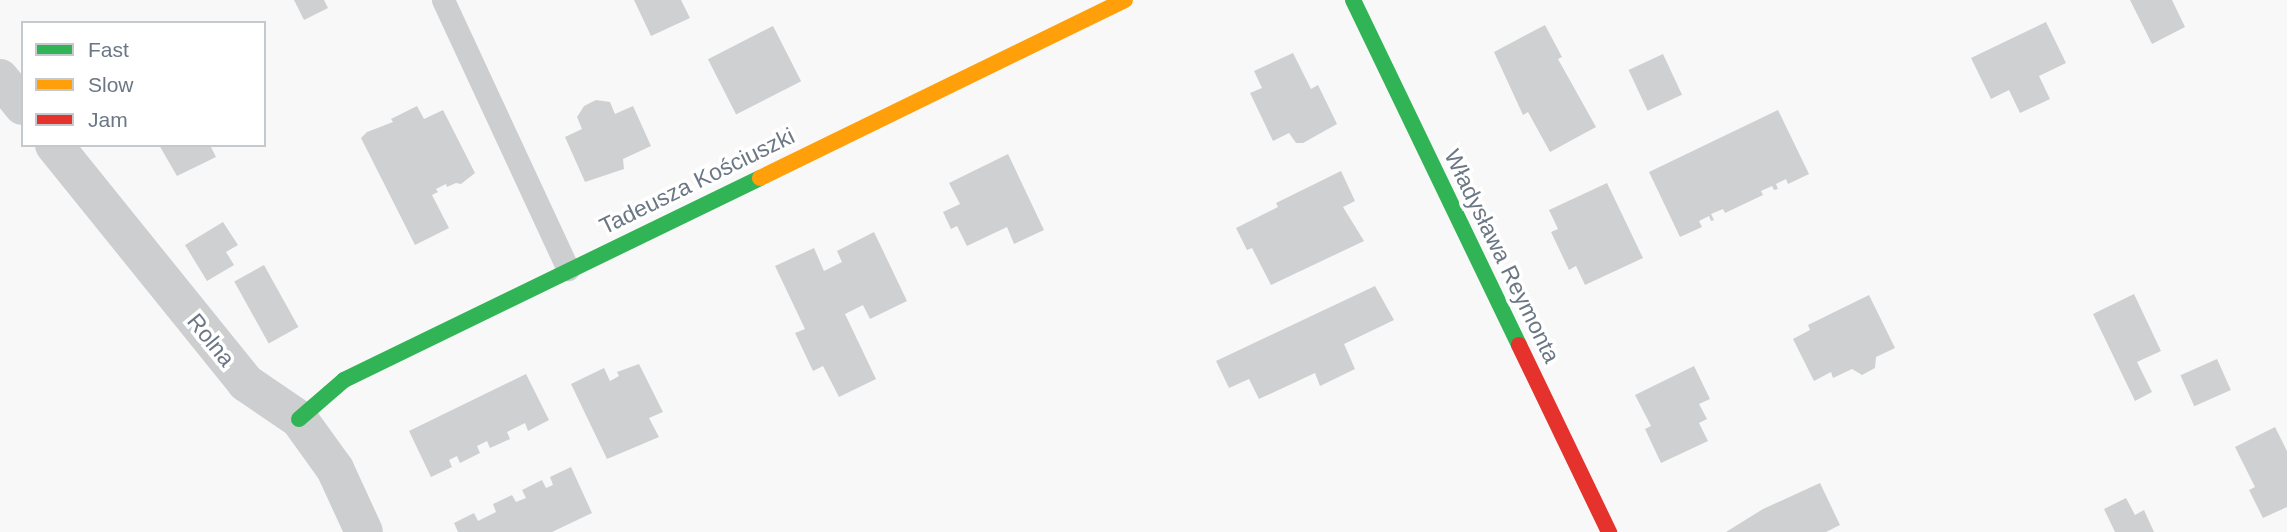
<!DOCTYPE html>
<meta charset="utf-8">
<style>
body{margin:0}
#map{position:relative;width:2287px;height:532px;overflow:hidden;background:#f8f8f8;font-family:Helvetica,sans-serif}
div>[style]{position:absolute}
.building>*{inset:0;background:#cfd0d1;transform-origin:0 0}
.lane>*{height:23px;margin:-11.5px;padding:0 11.5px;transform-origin:11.5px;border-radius:11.5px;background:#cdcecf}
.street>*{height:38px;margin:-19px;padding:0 19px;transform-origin:19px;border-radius:19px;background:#cdcecf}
.fast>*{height:16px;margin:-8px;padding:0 8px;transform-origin:8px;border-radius:8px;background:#30b455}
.slow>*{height:16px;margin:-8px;padding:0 8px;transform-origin:8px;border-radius:8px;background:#ff9f0a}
.jam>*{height:16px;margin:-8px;padding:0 8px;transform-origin:8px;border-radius:8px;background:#e5322d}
span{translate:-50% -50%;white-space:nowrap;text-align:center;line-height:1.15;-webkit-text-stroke:7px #fff;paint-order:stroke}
.street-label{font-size:23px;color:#6b7785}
.legend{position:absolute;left:21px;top:21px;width:245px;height:126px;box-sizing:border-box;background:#fff;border:2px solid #c4c9ce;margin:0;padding:9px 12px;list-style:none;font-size:21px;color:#6b7785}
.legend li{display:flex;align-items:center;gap:14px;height:35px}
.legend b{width:35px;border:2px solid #c4c9ce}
</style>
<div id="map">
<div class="building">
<i style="clip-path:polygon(294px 0,324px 0,328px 8px,304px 20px)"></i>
<i style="clip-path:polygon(634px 0,681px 0,690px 18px,651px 36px)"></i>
<i style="clip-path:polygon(2130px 0,2172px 0,2185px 27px,2152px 44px)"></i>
<i style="clip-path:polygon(2046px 22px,2066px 63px,2039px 76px,2050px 99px,2020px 113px,2009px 90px,1991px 99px,1971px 58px)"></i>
<i style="clip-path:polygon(1545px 25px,1562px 57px,1558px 59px,1596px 127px,1550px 152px,1528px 112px,1523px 115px,1494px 52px)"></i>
<i style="left:773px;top:26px;width:62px;height:73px;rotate:63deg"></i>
<i style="clip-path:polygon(1293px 53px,1311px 89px,1318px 85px,1337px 124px,1303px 143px,1296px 143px,1289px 133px,1273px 141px,1250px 93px,1262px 88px,1254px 71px)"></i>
<i style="left:1663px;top:54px;width:45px;height:38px;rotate:65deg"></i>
<i style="clip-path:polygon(596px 100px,610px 102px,615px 114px,633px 106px,651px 146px,623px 159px,624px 169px,585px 182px,565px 137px,582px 129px,577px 117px,584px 106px)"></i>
<i style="clip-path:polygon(417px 106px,424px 119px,443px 110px,475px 173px,461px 184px,456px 183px,447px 187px,446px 184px,436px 189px,438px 192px,432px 195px,449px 228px,415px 245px,361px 138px,367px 132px,393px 122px,391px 119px)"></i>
<i style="clip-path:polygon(1778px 110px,1809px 174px,1788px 184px,1786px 179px,1776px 184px,1778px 189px,1774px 190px,1772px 186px,1761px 191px,1763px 195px,1725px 213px,1723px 209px,1711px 214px,1714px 220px,1711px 221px,1709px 216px,1699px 221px,1702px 227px,1680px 237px,1649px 172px)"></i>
<i style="clip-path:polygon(159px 145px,210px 145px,216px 157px,177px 176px)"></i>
<i style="clip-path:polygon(1008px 154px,1044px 230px,1014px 244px,1007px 227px,967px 246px,957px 226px,951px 229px,943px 212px,960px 204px,949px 183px)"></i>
<i style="clip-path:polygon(1341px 171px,1355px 201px,1343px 207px,1364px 241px,1271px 285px,1252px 248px,1247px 250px,1236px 228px,1278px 207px,1276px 203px)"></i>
<i style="clip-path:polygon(1607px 183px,1643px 258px,1585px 285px,1576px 266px,1569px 270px,1551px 232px,1558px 229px,1549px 210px)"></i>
<i style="clip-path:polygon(223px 222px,238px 245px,226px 252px,234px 265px,207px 281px,185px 245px)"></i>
<i style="clip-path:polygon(874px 232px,907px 301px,870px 319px,863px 305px,845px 314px,876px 379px,839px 397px,823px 366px,813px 371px,795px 333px,805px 329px,775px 266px,814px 248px,824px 271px,842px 262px,837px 251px)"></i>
<i style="left:264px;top:265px;width:71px;height:34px;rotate:61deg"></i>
<i style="clip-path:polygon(1375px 286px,1394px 320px,1344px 344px,1355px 369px,1320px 386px,1315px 373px,1259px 399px,1249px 379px,1229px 388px,1216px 361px)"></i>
<i style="clip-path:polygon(2134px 294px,2161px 351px,2137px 362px,2152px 392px,2135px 401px,2093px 314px)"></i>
<i style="clip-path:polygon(1869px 295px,1895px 348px,1876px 357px,1875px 368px,1862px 375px,1852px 369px,1833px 378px,1831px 372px,1814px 381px,1793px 339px,1810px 330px,1808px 325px)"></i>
<i style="left:2217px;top:359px;width:34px;height:40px;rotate:66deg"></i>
<i style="clip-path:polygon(639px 364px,663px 412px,649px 418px,659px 437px,607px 459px,571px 384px,604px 368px,610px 381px,619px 376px,617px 372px)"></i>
<i style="clip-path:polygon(1694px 366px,1710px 399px,1699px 404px,1707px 419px,1699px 423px,1708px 441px,1661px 463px,1645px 429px,1651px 426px,1635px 395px)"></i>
<i style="clip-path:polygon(526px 374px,549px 420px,528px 431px,525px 423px,507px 432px,510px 439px,490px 448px,487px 441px,477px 446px,480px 453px,460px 463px,457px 456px,449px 460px,452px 467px,431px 477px,409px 431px)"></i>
<i style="clip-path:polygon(2275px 427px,2287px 451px,2287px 507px,2263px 518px,2249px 490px,2255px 487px,2235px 447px)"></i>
<i style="clip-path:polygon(571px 467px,592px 513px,552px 532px,458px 532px,454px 523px,474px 513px,478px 521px,496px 512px,493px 504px,512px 495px,516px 502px,526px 498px,522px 490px,542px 480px,546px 488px,553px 485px,550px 477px)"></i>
<i style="clip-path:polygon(1820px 483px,1840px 525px,1826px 532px,1726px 532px,1763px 509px)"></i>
<i style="clip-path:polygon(2126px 498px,2135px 515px,2144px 510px,2154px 532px,2115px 532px,2104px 509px)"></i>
</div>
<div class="lane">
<i style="left:443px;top:0;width:297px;rotate:65.1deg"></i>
</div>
<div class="street">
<i style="left:0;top:78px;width:36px;rotate:51deg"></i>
<i style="left:54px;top:145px;width:306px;rotate:51.1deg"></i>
<i style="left:246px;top:383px;width:64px;rotate:34.2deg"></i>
<i style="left:299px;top:419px;width:62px;rotate:54.2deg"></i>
<i style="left:335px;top:469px;width:69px;rotate:65.3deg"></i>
</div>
<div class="fast">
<i style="left:1353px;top:0;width:383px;rotate:64.3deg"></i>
<i style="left:299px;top:419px;width:60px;rotate:-40.9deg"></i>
<i style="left:344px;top:380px;width:462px;rotate:-25.9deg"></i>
</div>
<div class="slow">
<i style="left:760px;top:178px;width:406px;rotate:-26deg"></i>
</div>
<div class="jam">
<i style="left:1519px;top:345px;width:208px;rotate:64.3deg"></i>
</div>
<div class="street-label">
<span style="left:697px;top:181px;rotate:-26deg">Tadeusza Kościuszki</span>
<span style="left:1502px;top:256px;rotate:64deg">Władysława Reymonta</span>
<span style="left:211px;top:340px;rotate:51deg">Rolna</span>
</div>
<ul class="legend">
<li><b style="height:9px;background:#30b455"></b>Fast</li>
<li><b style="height:9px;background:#ff9f0a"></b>Slow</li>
<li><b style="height:9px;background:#e5322d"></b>Jam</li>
</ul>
</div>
